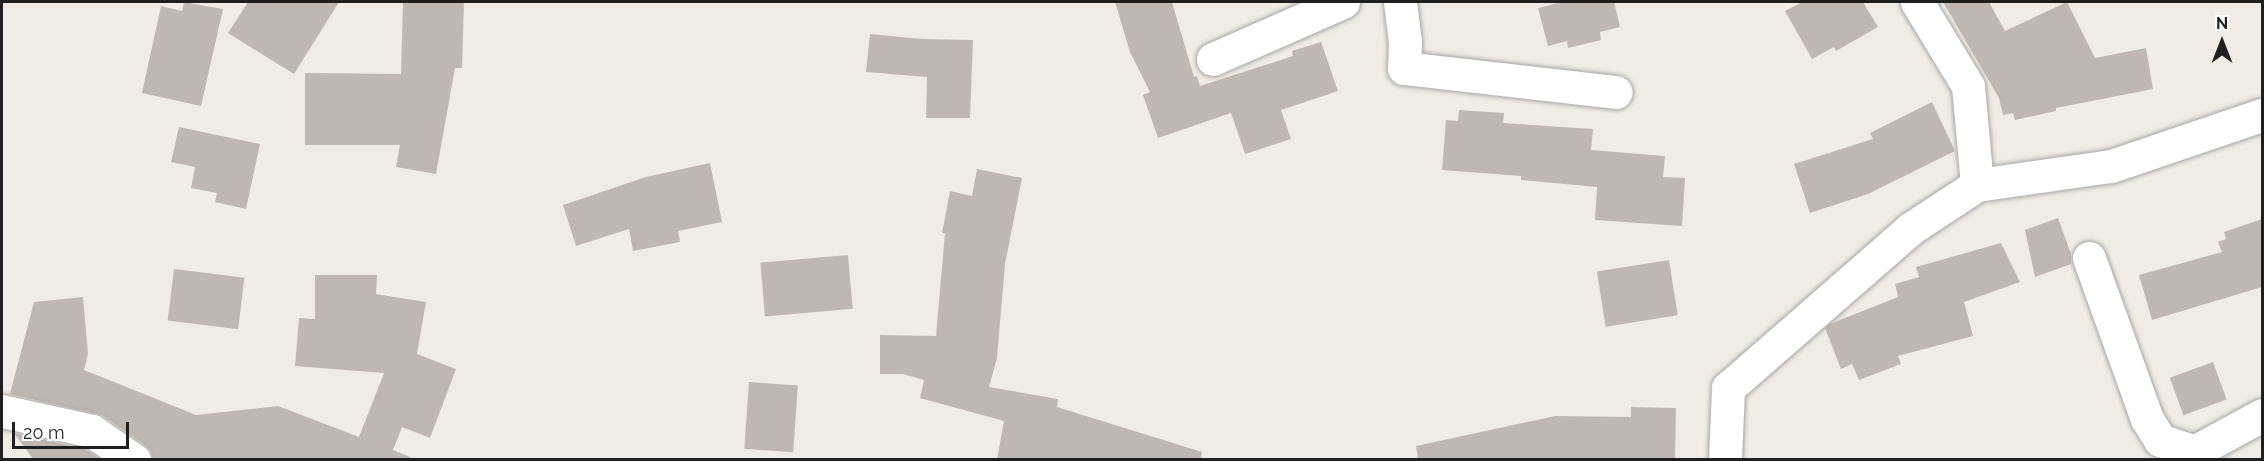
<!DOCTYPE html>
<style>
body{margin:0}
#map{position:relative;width:2264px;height:461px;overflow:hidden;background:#efece5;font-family:Raleway,sans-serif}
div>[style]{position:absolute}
.building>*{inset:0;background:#bfb8b2;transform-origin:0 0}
.roads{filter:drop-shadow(0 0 2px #a6a6a6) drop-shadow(0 0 2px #a6a6a6)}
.minor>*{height:33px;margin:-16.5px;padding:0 16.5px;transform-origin:16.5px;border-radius:16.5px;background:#fff}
span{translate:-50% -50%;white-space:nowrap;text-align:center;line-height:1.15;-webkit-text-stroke:5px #fff;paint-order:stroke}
.frame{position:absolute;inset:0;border:3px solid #1f1f1f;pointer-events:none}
.north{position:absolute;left:2192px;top:12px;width:60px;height:60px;-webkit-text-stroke:4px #fff;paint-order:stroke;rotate:0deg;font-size:16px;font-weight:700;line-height:24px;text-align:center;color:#1f1f1f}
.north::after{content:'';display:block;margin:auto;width:21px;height:27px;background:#1f1f1f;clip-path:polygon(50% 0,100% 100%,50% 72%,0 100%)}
.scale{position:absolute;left:12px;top:422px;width:117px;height:27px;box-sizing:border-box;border:3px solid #1f1f1f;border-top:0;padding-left:8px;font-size:18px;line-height:21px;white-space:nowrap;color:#1f1f1f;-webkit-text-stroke:4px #fff;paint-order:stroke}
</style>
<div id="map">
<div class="building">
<i style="clip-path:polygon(184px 2px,223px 9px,201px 106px,142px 93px,161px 6px,182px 11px)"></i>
<i style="clip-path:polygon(248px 2px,339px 2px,294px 74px,228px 33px)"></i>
<i style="clip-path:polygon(403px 2px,464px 2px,462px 68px,455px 68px,436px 174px,396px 167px,400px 145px,305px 145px,305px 73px,401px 74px)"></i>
<i style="clip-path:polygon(1115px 2px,1172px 2px,1194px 77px,1197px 76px,1200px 86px,1293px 56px,1292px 51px,1321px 42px,1338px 91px,1281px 110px,1291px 139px,1245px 154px,1231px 113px,1158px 138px,1143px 95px,1150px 92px,1130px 52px)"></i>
<i style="clip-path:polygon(1562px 2px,1614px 2px,1620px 27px,1600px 32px,1601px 40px,1568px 48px,1567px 41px,1548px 46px,1538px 8px)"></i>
<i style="clip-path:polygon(1802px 2px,1863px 2px,1878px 27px,1836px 51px,1834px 47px,1812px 59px,1785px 11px)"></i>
<i style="clip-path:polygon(1943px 2px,1989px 2px,2005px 31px,2067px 2px,2095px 58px,2146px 48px,2153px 89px,2056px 108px,2056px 111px,2015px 120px,2013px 113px,2003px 115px,1999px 98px)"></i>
<i style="clip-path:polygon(870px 34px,922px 39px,973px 40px,970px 118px,926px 118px,927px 77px,866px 72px)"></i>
<i style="clip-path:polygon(1932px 102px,1955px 151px,1868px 194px,1810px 213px,1794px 164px,1873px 139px,1870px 133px)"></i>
<i style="clip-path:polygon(1459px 110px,1504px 113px,1503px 123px,1593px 129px,1591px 150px,1665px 156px,1663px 177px,1685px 178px,1682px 226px,1595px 220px,1597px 187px,1521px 180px,1521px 176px,1442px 170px,1446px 120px,1458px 121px)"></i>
<i style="clip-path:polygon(179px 127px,260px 144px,246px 209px,215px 202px,217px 193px,191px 188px,195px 167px,171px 162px)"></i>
<i style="clip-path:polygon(710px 163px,722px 222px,678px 231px,680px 242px,633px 251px,629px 229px,576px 246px,563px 205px,646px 177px)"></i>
<i style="clip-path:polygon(977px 169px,1022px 178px,1005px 264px,997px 358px,989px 387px,1058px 399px,1057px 407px,1202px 452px,1201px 459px,997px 459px,1004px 421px,920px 398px,924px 380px,903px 374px,880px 374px,880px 335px,936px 336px,945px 233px,942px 233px,950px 191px,972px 196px)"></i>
<i style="clip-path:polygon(2058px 218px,2071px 254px,2071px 264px,2035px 277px,2025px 230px)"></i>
<i style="clip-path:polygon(2262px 219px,2262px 287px,2152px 320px,2139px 275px,2222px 252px,2218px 242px,2226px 239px,2224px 232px)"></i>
<i style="clip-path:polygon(2001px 243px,2020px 282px,1964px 302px,1973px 336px,1898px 356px,1901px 364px,1859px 380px,1852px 364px,1841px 369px,1825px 328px,1830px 324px,1898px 297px,1895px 284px,1919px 277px,1916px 267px)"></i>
<i style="left:848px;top:255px;width:54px;height:88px;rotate:85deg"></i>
<i style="left:1669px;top:260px;width:56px;height:73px;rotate:81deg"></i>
<i style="left:174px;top:269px;width:71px;height:52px;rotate:7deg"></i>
<i style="clip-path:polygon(315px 275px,377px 275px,376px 294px,426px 302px,417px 354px,456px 369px,430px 438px,402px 427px,393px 450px,410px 457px,410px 459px,152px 459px,151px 451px,145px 445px,102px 415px,10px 394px,34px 302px,83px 297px,88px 354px,84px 370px,196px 415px,278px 406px,359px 437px,384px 373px,295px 366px,299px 318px,315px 319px)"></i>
<i style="left:2213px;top:362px;width:40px;height:46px;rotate:70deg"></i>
<i style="left:749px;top:382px;width:49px;height:67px;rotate:4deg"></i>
<i style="clip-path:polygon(1631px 407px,1676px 408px,1675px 459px,1418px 459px,1416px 446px,1555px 416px,1631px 417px)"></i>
<i style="clip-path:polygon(14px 433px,84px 449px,100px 459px,33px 459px)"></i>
</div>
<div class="roads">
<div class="minor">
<i style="left:1400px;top:2px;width:40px;rotate:82.9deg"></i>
<i style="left:1405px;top:42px;width:26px;rotate:92deg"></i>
<i style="left:1404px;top:68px;width:213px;rotate:6.5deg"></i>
<i style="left:1917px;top:2px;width:98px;rotate:58.7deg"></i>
<i style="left:1968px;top:86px;width:99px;rotate:84.8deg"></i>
<i style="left:1213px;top:59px;width:142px;rotate:-23.7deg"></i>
<i style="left:2089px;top:258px;width:171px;rotate:70.2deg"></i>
<i style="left:2147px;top:419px;width:25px;rotate:58deg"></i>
<i style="left:2160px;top:440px;width:36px;rotate:19deg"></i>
<i style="left:2194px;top:452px;width:77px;rotate:-28.6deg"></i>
<i style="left:2px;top:411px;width:92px;rotate:12.5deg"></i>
<i style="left:92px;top:431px;width:51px;rotate:34.6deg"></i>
<i style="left:1725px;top:460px;width:72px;rotate:-87.6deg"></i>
<i style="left:1728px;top:388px;width:242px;rotate:-41.1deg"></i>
<i style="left:1910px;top:229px;width:80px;rotate:-33.3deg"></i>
<i style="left:1977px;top:185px;width:135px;rotate:-8.1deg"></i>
<i style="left:2111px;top:166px;width:159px;rotate:-18.7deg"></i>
</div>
</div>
<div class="frame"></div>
<div class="north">N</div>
<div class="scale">20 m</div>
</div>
